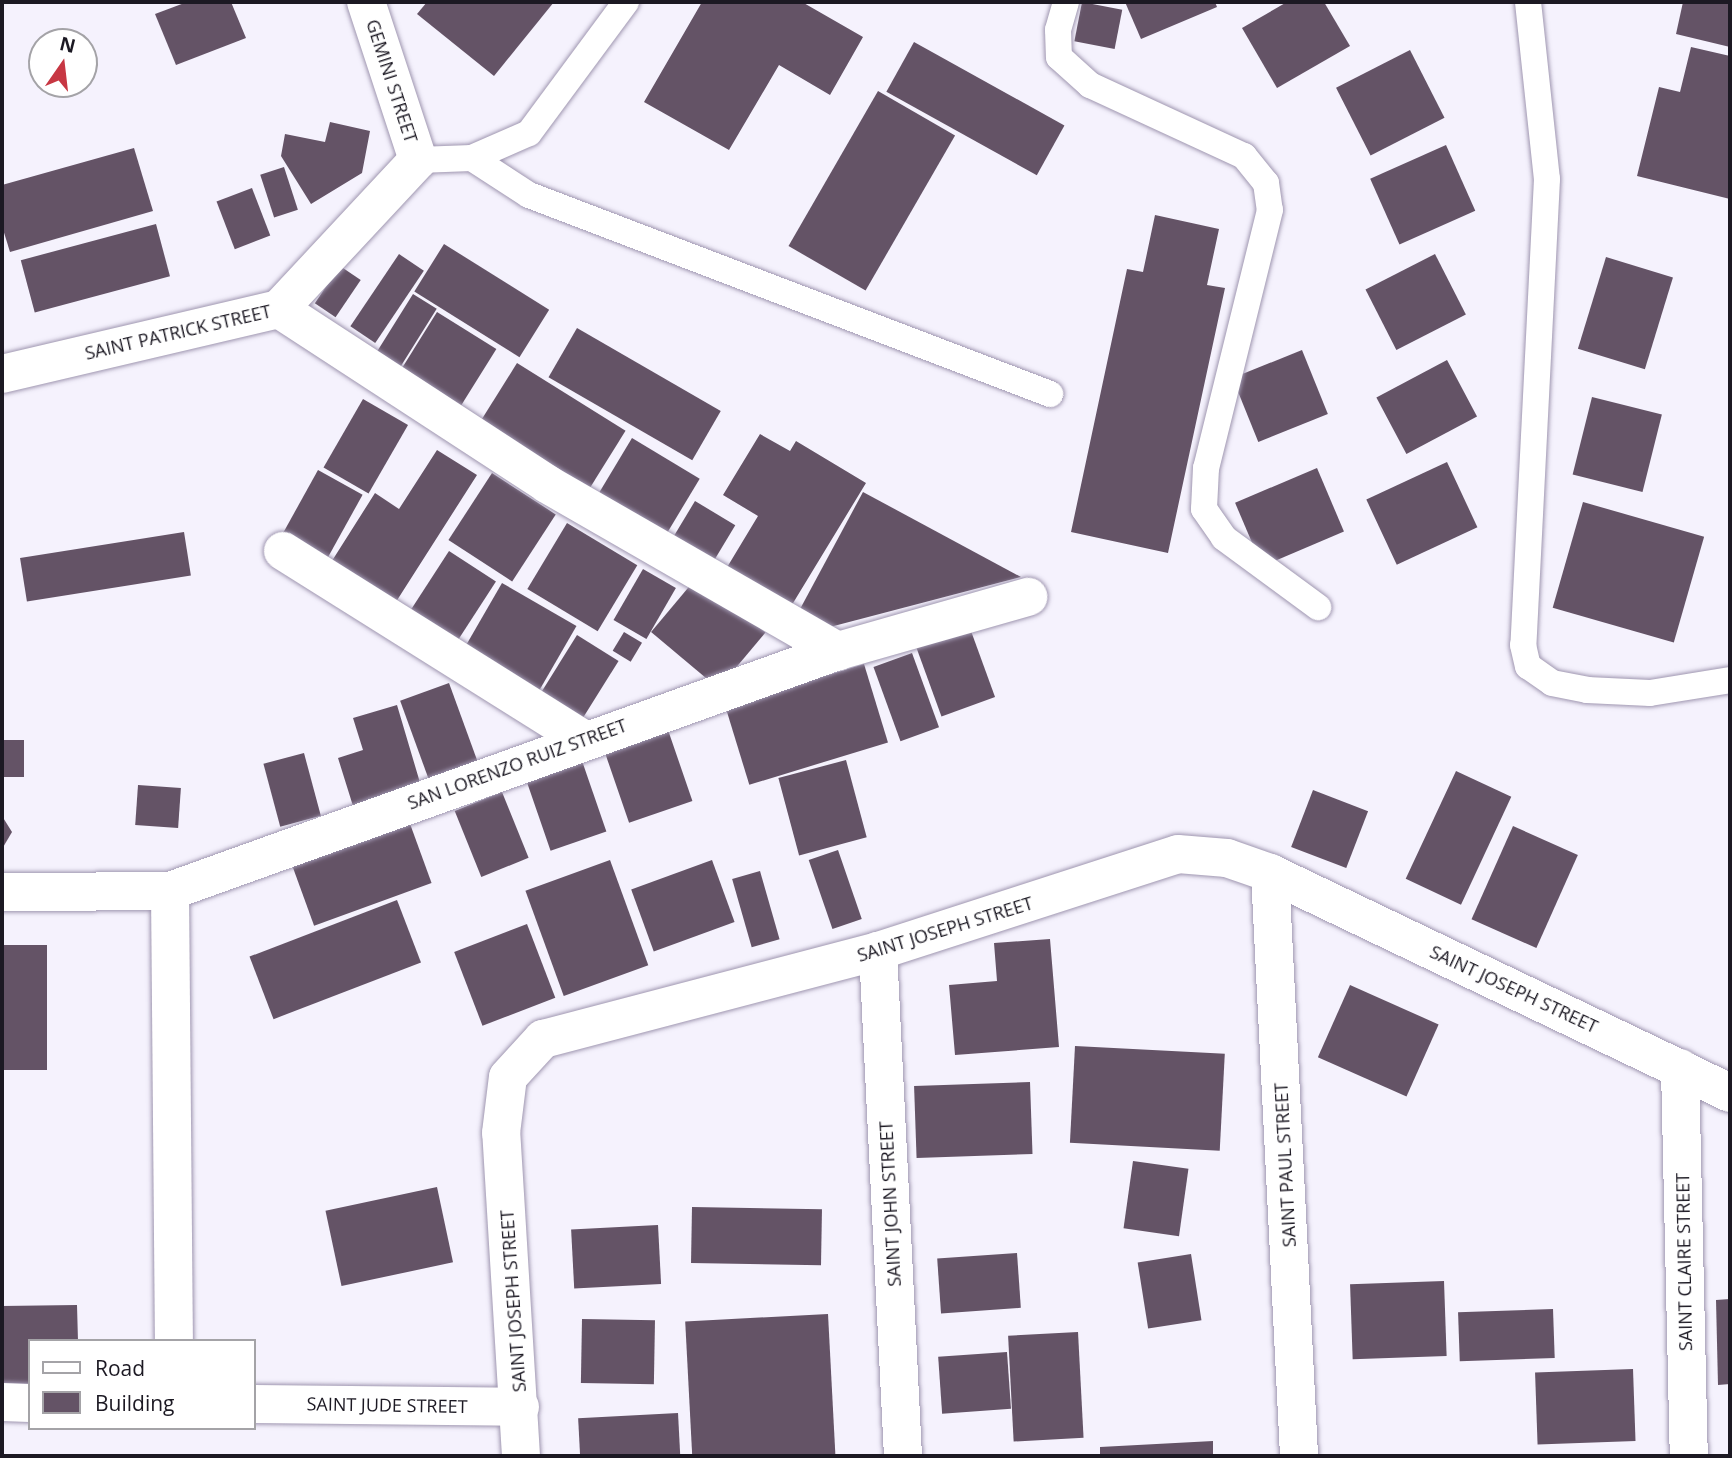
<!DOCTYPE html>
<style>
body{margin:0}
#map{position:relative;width:1732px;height:1458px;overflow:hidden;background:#f5f2fd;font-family:"Open Sans",sans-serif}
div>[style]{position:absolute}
.building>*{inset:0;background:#645366;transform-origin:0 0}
.roads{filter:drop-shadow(0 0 2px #9f96b0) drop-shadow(0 0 2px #9f96b0)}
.lane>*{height:26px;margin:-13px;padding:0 13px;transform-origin:13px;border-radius:13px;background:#fff}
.street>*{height:38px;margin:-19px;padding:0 19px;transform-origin:19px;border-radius:19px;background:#fff}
span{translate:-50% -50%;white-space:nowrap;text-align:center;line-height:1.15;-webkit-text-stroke:7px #fff;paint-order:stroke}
.street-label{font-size:18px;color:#1c1923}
.frame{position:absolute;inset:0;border:4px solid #1c1923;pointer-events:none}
.legend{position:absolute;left:28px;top:1339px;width:228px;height:91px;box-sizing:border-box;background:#fff;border:2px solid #a4a3a7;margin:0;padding:9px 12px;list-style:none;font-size:21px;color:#1c1923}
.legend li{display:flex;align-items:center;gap:14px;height:35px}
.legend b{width:35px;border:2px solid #a4a3a7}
.north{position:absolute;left:28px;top:28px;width:70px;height:70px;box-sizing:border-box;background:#fff;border:2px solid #a4a3a7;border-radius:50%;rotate:14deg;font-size:19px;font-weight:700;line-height:28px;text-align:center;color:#1c1923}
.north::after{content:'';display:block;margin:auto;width:24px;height:32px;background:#c73743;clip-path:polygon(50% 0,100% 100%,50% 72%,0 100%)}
</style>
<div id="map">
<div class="building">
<i style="clip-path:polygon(187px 2px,231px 2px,246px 38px,176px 65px,155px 14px)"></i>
<i style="clip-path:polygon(427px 2px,554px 2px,494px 76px,417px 14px)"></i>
<i style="clip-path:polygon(702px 2px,802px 2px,863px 37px,830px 95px,779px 65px,729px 150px,644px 102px)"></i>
<i style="left:1082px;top:2px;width:41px;height:40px;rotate:11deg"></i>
<i style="clip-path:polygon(1125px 2px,1215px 2px,1217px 7px,1141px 39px)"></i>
<i style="clip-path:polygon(1287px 2px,1324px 2px,1350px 46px,1277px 88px,1242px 28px)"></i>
<i style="clip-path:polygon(1683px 2px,1730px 2px,1730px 47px,1676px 34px)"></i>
<i style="left:914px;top:42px;width:172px;height:57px;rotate:29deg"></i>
<i style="clip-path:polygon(1691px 47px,1730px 56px,1730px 199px,1637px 176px,1659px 87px,1680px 92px)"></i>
<i style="left:1410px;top:50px;width:76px;height:83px;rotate:63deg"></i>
<i style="left:878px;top:91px;width:89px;height:179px;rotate:30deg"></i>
<i style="clip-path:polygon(330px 122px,370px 131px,362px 173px,311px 204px,281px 156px,285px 134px,325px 142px)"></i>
<i style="left:1446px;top:145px;width:72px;height:83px;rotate:66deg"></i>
<i style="clip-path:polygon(134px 148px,153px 211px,10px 252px,2px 226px,2px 185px)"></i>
<i style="left:284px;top:167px;width:45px;height:25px;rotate:72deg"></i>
<i style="left:252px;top:188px;width:51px;height:38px;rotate:69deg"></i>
<i style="clip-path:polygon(1155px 215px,1219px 229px,1207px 285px,1225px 288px,1168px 553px,1071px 532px,1127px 269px,1143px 272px)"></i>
<i style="left:156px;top:224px;width:54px;height:140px;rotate:75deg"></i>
<i style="left:444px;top:244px;width:124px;height:56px;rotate:32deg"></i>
<i style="left:399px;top:254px;width:30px;height:87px;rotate:34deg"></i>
<i style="left:1435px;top:254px;width:68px;height:78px;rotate:63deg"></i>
<i style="left:1606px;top:257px;width:70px;height:96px;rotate:17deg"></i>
<i style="left:340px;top:266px;width:25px;height:45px;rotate:34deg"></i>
<i style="left:413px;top:294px;width:28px;height:69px;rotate:32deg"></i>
<i style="left:437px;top:312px;width:70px;height:68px;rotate:32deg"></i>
<i style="left:577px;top:328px;width:166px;height:57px;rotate:30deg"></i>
<i style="left:1302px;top:350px;width:69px;height:75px;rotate:68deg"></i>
<i style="left:1447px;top:360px;width:64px;height:80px;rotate:62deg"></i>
<i style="left:517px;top:363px;width:128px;height:70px;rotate:32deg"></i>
<i style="left:1592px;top:397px;width:72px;height:80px;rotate:14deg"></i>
<i style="left:363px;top:399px;width:52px;height:79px;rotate:30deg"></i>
<i style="clip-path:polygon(760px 434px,790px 451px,796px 441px,866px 483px,787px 613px,723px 574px,758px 516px,723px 495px)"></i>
<i style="left:632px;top:438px;width:79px;height:70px;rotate:31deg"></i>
<i style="clip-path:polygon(437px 450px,477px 475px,394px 605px,330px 564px,375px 493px,399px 509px)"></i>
<i style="left:1447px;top:462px;width:72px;height:89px;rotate:65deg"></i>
<i style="left:1317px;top:468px;width:69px;height:89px;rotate:67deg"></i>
<i style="left:318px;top:470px;width:51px;height:76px;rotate:29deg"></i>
<i style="left:492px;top:473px;width:76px;height:80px;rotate:33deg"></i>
<i style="clip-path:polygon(863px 492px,1021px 577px,830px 627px,799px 611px)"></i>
<i style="left:695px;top:501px;width:47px;height:50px;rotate:31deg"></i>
<i style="left:1583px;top:502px;width:126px;height:110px;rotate:16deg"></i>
<i style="left:567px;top:523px;width:82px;height:77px;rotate:31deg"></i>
<i style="left:184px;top:532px;width:44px;height:166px;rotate:81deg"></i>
<i style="left:449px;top:551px;width:56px;height:75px;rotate:33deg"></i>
<i style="left:643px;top:569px;width:38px;height:59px;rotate:30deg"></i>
<i style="left:698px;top:576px;width:88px;height:73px;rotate:40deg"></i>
<i style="left:502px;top:583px;width:86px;height:78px;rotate:30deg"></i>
<i style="left:967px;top:620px;width:82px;height:57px;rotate:70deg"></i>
<i style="left:624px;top:632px;width:21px;height:22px;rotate:31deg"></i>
<i style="left:577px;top:635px;width:49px;height:73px;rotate:32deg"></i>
<i style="left:912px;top:653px;width:79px;height:41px;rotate:70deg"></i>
<i style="left:864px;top:664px;width:82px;height:145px;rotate:73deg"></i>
<i style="left:449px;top:683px;width:87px;height:52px;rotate:70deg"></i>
<i style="clip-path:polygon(397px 705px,421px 786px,353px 806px,338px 758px,363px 750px,353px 718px)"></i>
<i style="left:668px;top:730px;width:75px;height:67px;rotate:71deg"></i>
<i style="left:2px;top:740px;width:22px;height:37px"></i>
<i style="left:304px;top:753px;width:65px;height:42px;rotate:75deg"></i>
<i style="left:580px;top:755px;width:81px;height:59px;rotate:71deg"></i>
<i style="left:846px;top:760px;width:80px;height:70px;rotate:75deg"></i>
<i style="left:1456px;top:771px;width:61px;height:119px;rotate:25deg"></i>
<i style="left:138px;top:785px;width:43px;height:40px;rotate:4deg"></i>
<i style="left:1313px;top:790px;width:59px;height:61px;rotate:21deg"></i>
<i style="left:502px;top:792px;width:71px;height:51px;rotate:68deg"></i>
<i style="clip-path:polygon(2px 816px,12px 832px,2px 849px)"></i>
<i style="left:409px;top:821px;width:66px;height:125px;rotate:70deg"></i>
<i style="left:1513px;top:826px;width:71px;height:102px;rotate:24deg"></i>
<i style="left:838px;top:850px;width:73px;height:31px;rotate:71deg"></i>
<i style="left:610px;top:860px;width:112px;height:90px;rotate:70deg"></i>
<i style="left:712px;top:860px;width:66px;height:86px;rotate:70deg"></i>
<i style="left:760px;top:871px;width:71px;height:29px;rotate:74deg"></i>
<i style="left:397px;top:900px;width:67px;height:158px;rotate:69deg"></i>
<i style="left:527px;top:924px;width:79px;height:78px;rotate:69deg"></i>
<i style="clip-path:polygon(1050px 939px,1059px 1047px,955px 1055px,949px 985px,997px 981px,994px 943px)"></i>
<i style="left:2px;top:945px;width:45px;height:125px"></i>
<i style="left:1350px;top:985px;width:97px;height:79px;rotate:24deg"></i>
<i style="left:1075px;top:1046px;width:150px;height:97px;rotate:3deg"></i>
<i style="left:1030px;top:1082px;width:72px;height:116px;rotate:88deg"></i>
<i style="left:1133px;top:1161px;width:56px;height:68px;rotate:8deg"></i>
<i style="left:437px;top:1187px;width:77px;height:114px;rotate:78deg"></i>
<i style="left:692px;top:1207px;width:130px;height:56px;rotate:1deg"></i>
<i style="left:658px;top:1225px;width:59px;height:87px;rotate:87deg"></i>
<i style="left:1017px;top:1253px;width:55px;height:80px;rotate:86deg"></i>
<i style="left:1191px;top:1254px;width:67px;height:54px;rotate:81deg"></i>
<i style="left:1444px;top:1281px;width:75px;height:94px;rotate:88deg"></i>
<i style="clip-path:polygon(1730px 1299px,1730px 1384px,1718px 1385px,1716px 1300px)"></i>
<i style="clip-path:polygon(77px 1305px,78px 1341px,30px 1341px,30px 1385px,2px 1385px,2px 1306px)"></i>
<i style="left:1553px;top:1309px;width:49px;height:95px;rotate:88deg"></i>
<i style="left:828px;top:1314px;width:142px;height:143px;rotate:87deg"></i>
<i style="left:582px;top:1319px;width:73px;height:64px;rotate:1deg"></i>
<i style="left:1078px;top:1332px;width:106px;height:70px;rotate:87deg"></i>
<i style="left:1007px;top:1352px;width:57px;height:69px;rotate:86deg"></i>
<i style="left:1633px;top:1369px;width:72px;height:98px;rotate:88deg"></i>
<i style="left:678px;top:1413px;width:43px;height:100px;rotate:87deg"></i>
<i style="clip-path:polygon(1213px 1441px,1213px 1456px,1100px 1456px,1100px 1447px)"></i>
</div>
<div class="roads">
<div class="lane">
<i style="left:1066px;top:2px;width:29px;rotate:106deg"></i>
<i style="left:1058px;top:30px;width:27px;rotate:88deg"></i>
<i style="left:1059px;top:57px;width:42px;rotate:42.1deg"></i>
<i style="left:1090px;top:85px;width:170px;rotate:24.8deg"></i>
<i style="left:1244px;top:156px;width:35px;rotate:51deg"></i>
<i style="left:1266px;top:183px;width:27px;rotate:82deg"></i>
<i style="left:1270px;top:210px;width:266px;rotate:103.9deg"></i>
<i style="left:1206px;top:468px;width:41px;rotate:92.8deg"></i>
<i style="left:1204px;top:509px;width:35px;rotate:55deg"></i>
<i style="left:1224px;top:538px;width:117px;rotate:36.3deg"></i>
<i style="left:1528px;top:2px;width:178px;rotate:83.9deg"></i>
<i style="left:1547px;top:179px;width:467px;rotate:92.9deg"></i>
<i style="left:1523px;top:645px;width:22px;rotate:77deg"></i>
<i style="left:1528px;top:666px;width:29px;rotate:35deg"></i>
<i style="left:1552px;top:683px;width:36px;rotate:11deg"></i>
<i style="left:1587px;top:690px;width:63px;rotate:2.7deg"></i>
<i style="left:1650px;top:693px;width:81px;rotate:-9.2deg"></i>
<i style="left:472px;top:158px;width:68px;rotate:33deg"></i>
<i style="left:529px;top:195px;width:558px;rotate:20.9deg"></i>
<i style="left:418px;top:160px;width:54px;rotate:-2.1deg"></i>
<i style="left:472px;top:158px;width:62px;rotate:-23.7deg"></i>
<i style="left:529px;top:133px;width:163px;rotate:-53.5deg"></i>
</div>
<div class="street">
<i style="left:279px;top:309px;width:320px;rotate:33.1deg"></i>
<i style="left:547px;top:484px;width:336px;rotate:29.9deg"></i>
<i style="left:2px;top:374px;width:285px;rotate:-13.2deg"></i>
<i style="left:279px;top:309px;width:204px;rotate:-47deg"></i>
<i style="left:418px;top:160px;width:166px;rotate:-108.2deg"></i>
<i style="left:283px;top:551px;width:354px;rotate:32.1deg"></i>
<i style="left:1270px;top:873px;width:584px;rotate:87.15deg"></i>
<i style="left:170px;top:891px;width:450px;rotate:89.5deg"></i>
<i style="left:2px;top:892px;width:168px;rotate:-0.3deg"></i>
<i style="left:170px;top:891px;width:710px;rotate:-19.76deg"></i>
<i style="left:838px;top:651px;width:198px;rotate:-15.9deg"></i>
<i style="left:878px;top:951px;width:506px;rotate:87.17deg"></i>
<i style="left:1680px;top:1068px;width:388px;rotate:88.7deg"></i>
<i style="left:2px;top:1402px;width:28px;rotate:2deg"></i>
<i style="left:254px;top:1404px;width:266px;rotate:0.6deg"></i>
<i style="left:521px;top:1456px;width:324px;rotate:-93.5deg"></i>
<i style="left:501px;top:1133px;width:56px;rotate:-82.9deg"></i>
<i style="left:508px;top:1077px;width:52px;rotate:-47.4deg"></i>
<i style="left:543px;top:1039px;width:346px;rotate:-14.7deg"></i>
<i style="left:878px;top:951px;width:315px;rotate:-17.9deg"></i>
<i style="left:1178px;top:854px;width:49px;rotate:4.7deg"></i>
<i style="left:1227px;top:858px;width:46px;rotate:19.2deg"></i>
<i style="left:1270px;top:873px;width:510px;rotate:25.56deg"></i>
</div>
</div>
<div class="street-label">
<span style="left:392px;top:81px;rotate:72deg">GEMINI STREET</span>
<span style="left:178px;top:332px;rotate:-13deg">SAINT PATRICK STREET</span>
<span style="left:517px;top:764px;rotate:-20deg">SAN LORENZO RUIZ STREET</span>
<span style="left:945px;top:929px;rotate:-17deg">SAINT JOSEPH STREET</span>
<span style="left:1514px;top:989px;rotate:25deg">SAINT JOSEPH STREET</span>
<span style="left:1285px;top:1165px;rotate:-93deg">SAINT PAUL STREET</span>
<span style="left:890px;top:1204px;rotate:-93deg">SAINT JOHN STREET</span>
<span style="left:1684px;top:1262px;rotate:-91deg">SAINT CLAIRE STREET</span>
<span style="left:513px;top:1301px;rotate:-94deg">SAINT JOSEPH STREET</span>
<span style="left:387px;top:1405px;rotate:1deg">SAINT JUDE STREET</span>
</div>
<div class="frame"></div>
<ul class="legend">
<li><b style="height:9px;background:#fff"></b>Road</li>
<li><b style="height:19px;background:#645366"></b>Building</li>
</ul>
<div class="north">N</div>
</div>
